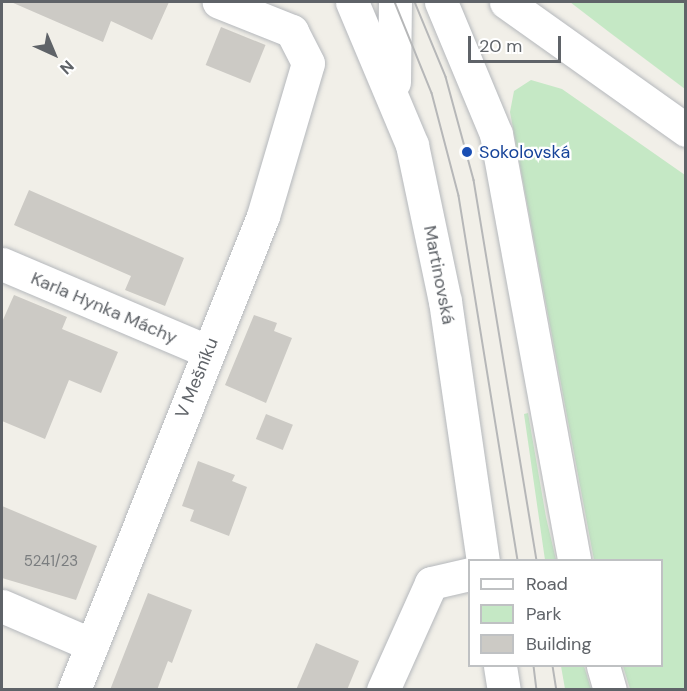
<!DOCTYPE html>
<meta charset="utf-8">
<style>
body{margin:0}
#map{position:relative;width:687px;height:691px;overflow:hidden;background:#f1efe8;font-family:"DM Sans",sans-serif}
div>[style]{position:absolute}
.green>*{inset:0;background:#c5e8c5}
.building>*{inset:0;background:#cccac5;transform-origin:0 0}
.roads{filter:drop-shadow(0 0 2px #b5b8bc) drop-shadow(0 0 2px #b5b8bc)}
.minor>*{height:33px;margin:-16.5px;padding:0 16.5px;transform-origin:16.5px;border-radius:16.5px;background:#fff}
.tram>*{height:1.5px;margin:-0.75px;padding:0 0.75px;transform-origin:0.75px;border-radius:0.75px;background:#b6b7b8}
.dots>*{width:16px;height:16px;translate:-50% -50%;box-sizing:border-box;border:3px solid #fff;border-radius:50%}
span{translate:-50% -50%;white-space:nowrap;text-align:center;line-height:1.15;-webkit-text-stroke:4.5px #fff;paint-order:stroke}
.number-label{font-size:15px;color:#7a7d7f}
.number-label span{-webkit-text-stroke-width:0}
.transit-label{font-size:18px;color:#164399}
.left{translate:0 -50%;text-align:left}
.street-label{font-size:18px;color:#5f6368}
.frame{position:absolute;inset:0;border:3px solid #5f6368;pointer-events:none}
.legend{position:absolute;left:468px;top:559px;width:195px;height:108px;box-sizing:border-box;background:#fff;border:2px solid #bfc1c3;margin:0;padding:8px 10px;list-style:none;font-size:18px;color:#5f6368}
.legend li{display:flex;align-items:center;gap:12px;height:30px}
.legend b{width:30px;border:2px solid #bfc1c3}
.north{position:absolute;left:24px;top:24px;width:60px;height:60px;-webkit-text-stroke:4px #fff;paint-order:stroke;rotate:136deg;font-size:16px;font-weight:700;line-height:24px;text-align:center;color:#5f6368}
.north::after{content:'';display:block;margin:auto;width:21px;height:27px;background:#5f6368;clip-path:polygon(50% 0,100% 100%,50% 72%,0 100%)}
.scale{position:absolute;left:468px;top:36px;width:93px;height:27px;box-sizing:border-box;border:3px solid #5f6368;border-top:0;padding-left:8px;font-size:18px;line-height:21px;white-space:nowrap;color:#5f6368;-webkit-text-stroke:4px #fff;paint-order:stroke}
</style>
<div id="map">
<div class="green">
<i style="clip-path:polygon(570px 2px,685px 2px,685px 89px,609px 32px)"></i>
<i style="clip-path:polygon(531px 80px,562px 89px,685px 175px,685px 689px,630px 689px,623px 666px,662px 666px,662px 560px,594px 560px,510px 112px,514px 91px)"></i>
<i style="clip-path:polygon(528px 413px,546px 517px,556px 560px,545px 560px,524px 414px)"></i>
<i style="clip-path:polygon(561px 666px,584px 666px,591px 689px,565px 689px)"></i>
</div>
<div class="building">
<i style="clip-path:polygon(11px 2px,169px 2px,152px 40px,111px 21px,103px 42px)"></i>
<i style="left:221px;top:27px;width:48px;height:41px;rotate:22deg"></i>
<i style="clip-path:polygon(29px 190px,184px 258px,165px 306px,125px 290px,131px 276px,14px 225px)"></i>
<i style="clip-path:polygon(14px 295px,67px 317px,62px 329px,118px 352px,101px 393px,69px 380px,45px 439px,2px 421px,2px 322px)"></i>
<i style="clip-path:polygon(254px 315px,277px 323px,274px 331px,292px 338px,266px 403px,225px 385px)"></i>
<i style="left:266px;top:414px;width:29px;height:27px;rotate:22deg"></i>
<i style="clip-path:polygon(198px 461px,235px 475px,232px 481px,247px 487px,229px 536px,190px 521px,194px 510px,182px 506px)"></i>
<i style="clip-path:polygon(2px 506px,97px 546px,76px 600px,2px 578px)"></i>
<i style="clip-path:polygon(148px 593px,192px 610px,172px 663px,168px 661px,157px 690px,110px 690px)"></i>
<i style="clip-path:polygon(316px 643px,359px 661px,347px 690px,296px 690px)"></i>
</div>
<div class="roads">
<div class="minor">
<i style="left:352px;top:2px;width:155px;rotate:67.2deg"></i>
<i style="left:412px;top:145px;width:159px;rotate:78.1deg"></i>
<i style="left:445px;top:301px;width:262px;rotate:81.7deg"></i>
<i style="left:441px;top:2px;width:143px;rotate:67.4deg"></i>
<i style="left:496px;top:134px;width:433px;rotate:79.6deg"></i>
<i style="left:506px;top:2px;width:221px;rotate:35.4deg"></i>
<i style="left:394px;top:82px;width:80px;rotate:-89.3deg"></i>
<i style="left:2px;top:264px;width:223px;rotate:23deg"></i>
<i style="left:2px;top:606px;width:98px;rotate:23.4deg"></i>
<i style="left:500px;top:666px;width:24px;rotate:81deg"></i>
<i style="left:603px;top:666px;width:25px;rotate:74deg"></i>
<i style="left:74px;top:690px;width:510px;rotate:-68.26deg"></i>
<i style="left:263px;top:216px;width:159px;rotate:-73.6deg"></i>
<i style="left:308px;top:63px;width:36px;rotate:-117deg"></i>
<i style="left:292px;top:31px;width:79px;rotate:-158.3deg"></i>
<i style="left:383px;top:690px;width:117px;rotate:-65.8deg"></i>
<i style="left:431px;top:583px;width:40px;rotate:-13deg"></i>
</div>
</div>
<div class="tram">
<i style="left:395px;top:2px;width:98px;rotate:67.9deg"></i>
<i style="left:432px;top:93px;width:106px;rotate:75.3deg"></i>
<i style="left:459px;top:196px;width:369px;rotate:80.8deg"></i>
<i style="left:415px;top:2px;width:81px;rotate:67.5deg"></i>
<i style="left:446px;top:77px;width:107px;rotate:74.8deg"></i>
<i style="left:474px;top:180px;width:385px;rotate:80.6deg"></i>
<i style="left:534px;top:666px;width:24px;rotate:83deg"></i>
<i style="left:553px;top:666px;width:24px;rotate:81deg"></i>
</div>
<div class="dots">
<i style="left:467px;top:152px;background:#1a4fb4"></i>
</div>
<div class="number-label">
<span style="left:51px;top:562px">5241/23</span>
</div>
<div class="transit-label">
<span class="left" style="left:479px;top:152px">Sokolovská</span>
</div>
<div class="street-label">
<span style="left:439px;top:275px;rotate:79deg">Martinovská</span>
<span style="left:104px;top:308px;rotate:23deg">Karla Hynka Máchy</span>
<span style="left:197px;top:378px;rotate:-68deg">V Mešníku</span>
</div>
<div class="frame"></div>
<ul class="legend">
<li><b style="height:8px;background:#fff"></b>Road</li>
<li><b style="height:16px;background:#c5e8c5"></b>Park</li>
<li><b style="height:16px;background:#cccac5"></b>Building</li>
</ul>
<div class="north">N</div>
<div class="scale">20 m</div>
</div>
